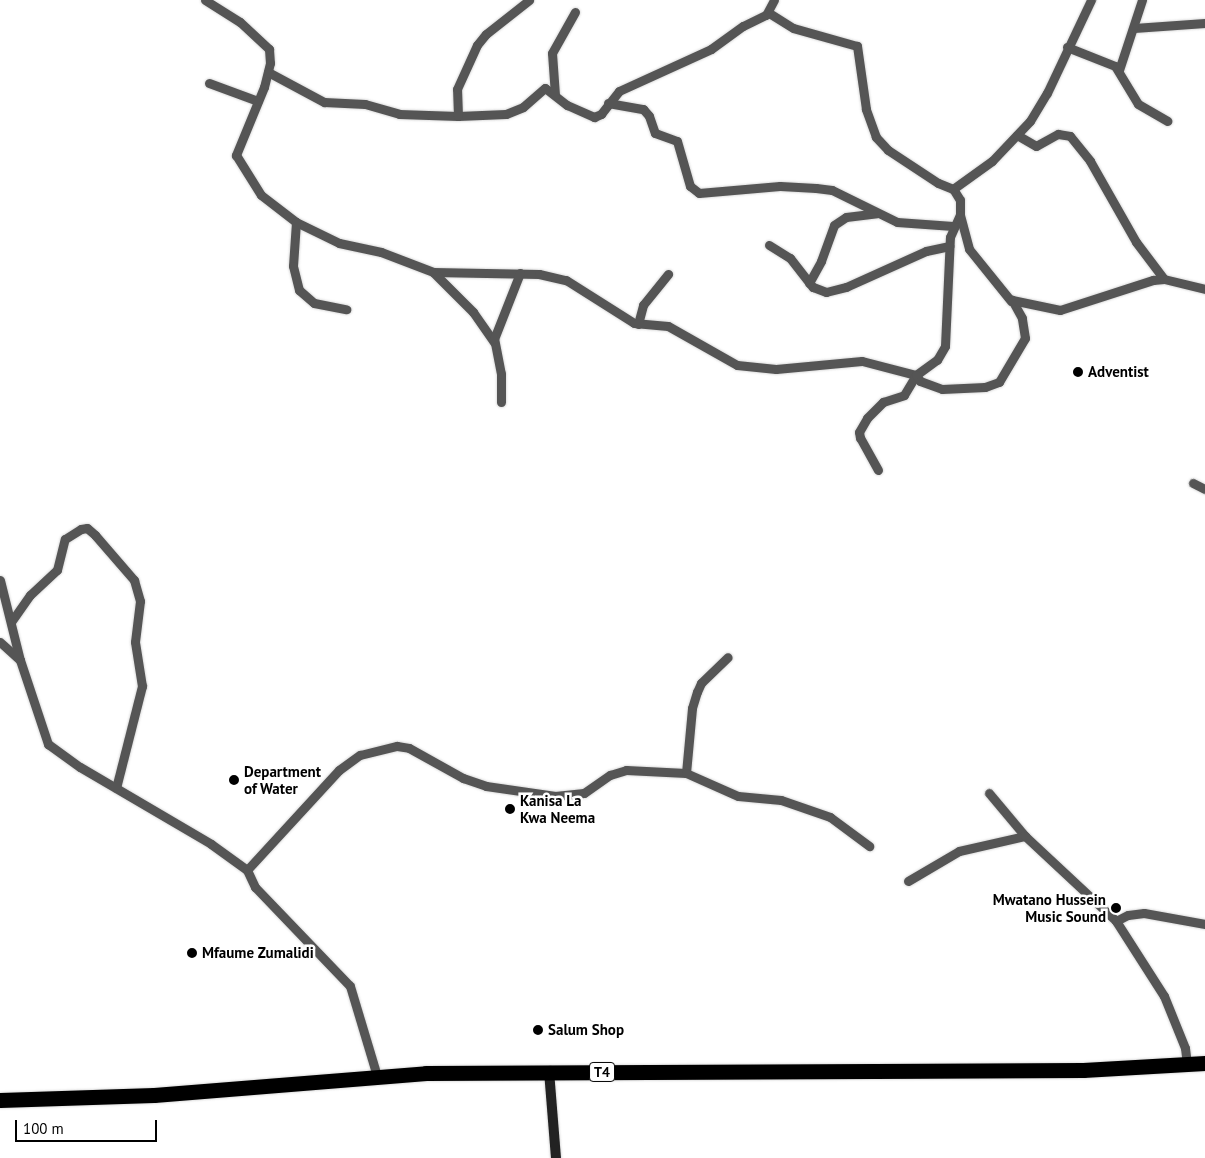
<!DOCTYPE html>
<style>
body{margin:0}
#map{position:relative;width:1205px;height:1158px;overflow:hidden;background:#fff;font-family:"PT Sans",sans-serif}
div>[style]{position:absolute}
.roads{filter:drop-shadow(0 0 1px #dbdbdb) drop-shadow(0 0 1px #dbdbdb)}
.street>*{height:9px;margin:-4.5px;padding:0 4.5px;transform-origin:4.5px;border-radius:4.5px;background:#555}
.secondary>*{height:10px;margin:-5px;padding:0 5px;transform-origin:5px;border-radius:5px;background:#222}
.highway>*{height:15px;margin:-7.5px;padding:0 7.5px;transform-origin:7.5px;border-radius:7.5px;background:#000}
.dots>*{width:14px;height:14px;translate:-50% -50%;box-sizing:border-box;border:2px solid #fff;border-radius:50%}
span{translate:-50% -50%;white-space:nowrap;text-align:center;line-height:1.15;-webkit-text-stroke:5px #fff;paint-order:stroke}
.shield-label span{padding:1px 4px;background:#fff;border:1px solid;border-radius:4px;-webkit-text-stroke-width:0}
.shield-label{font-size:14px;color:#000;font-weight:700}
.poi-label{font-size:15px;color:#000;font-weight:700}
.left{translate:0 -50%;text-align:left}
.right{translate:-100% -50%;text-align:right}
.scale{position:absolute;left:15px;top:1120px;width:142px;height:22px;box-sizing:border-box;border:2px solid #000;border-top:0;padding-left:6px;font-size:15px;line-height:18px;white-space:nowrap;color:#000;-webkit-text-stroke:4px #fff;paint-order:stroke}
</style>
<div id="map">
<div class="roads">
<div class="street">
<i style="left:205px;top:0;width:41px;rotate:32.2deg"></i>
<i style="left:240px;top:22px;width:40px;rotate:43deg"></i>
<i style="left:269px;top:49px;width:14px;rotate:86deg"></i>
<i style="left:270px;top:63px;width:25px;rotate:104deg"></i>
<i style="left:264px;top:87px;width:74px;rotate:112.4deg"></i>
<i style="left:236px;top:155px;width:47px;rotate:58deg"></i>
<i style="left:261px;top:195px;width:44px;rotate:37.6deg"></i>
<i style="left:296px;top:222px;width:48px;rotate:26deg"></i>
<i style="left:339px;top:243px;width:43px;rotate:12.1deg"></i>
<i style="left:381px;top:252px;width:56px;rotate:21deg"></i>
<i style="left:433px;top:272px;width:106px;rotate:1.1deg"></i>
<i style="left:539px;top:274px;width:28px;rotate:13deg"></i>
<i style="left:566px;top:280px;width:80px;rotate:32.3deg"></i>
<i style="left:634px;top:323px;width:34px;rotate:5deg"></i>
<i style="left:668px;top:326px;width:79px;rotate:29.5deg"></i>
<i style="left:737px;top:365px;width:39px;rotate:6deg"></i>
<i style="left:776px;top:369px;width:86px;rotate:-5.3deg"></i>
<i style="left:862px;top:361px;width:56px;rotate:14.5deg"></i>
<i style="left:916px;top:375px;width:26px;rotate:-36deg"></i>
<i style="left:937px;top:360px;width:16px;rotate:-60deg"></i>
<i style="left:945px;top:346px;width:109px;rotate:-87.4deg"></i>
<i style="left:950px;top:237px;width:24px;rotate:-66deg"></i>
<i style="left:960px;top:215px;width:15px;rotate:-90deg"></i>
<i style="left:960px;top:200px;width:13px;rotate:-122deg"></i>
<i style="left:953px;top:189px;width:16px;rotate:-158deg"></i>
<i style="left:938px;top:183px;width:60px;rotate:-146.6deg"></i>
<i style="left:888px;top:150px;width:18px;rotate:-133deg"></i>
<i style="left:876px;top:137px;width:30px;rotate:-110deg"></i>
<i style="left:866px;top:109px;width:64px;rotate:-98.1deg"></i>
<i style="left:857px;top:46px;width:66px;rotate:-164.3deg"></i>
<i style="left:793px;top:28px;width:28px;rotate:-148deg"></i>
<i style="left:1134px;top:28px;width:71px;rotate:-4deg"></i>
<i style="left:1067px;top:47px;width:52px;rotate:21.6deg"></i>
<i style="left:1115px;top:66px;width:44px;rotate:58.8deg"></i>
<i style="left:1138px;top:104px;width:34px;rotate:30deg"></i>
<i style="left:1119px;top:70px;width:74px;rotate:-71.8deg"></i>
<i style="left:268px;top:72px;width:64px;rotate:28.2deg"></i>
<i style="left:324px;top:102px;width:41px;rotate:2.8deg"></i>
<i style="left:365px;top:104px;width:35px;rotate:16deg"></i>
<i style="left:399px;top:114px;width:59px;rotate:1.9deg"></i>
<i style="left:458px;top:116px;width:48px;rotate:-2.4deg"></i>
<i style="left:506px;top:114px;width:18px;rotate:-22deg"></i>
<i style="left:523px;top:107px;width:29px;rotate:-41deg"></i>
<i style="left:545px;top:88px;width:28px;rotate:38deg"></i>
<i style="left:567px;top:105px;width:30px;rotate:24deg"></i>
<i style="left:594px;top:117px;width:8px;rotate:-23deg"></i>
<i style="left:601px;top:114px;width:29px;rotate:-52deg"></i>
<i style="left:619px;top:91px;width:101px;rotate:-24.5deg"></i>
<i style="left:711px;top:49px;width:39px;rotate:-36deg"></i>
<i style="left:743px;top:26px;width:25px;rotate:-26deg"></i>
<i style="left:766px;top:15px;width:17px;rotate:-62deg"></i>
<i style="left:209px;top:83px;width:52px;rotate:20.2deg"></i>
<i style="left:555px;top:95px;width:42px;rotate:-94.1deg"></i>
<i style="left:552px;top:53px;width:47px;rotate:-60.7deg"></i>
<i style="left:608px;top:103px;width:36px;rotate:10deg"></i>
<i style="left:643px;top:109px;width:9px;rotate:49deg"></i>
<i style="left:649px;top:116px;width:18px;rotate:71deg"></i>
<i style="left:655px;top:133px;width:23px;rotate:20deg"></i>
<i style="left:677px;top:141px;width:47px;rotate:73.9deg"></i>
<i style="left:690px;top:186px;width:11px;rotate:38deg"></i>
<i style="left:699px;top:193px;width:81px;rotate:-4.9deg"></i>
<i style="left:780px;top:186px;width:36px;rotate:3deg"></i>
<i style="left:816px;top:188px;width:16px;rotate:7deg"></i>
<i style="left:832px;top:190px;width:72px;rotate:26.2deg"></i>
<i style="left:897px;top:222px;width:56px;rotate:4.1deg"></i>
<i style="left:458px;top:116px;width:27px;rotate:-92deg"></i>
<i style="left:457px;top:89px;width:48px;rotate:-65.6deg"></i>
<i style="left:477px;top:45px;width:14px;rotate:-51deg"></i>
<i style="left:486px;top:34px;width:55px;rotate:-38.3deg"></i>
<i style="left:1017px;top:135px;width:22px;rotate:30deg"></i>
<i style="left:1036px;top:146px;width:25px;rotate:-29deg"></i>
<i style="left:1058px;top:134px;width:12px;rotate:9deg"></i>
<i style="left:1070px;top:136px;width:32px;rotate:51deg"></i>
<i style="left:1090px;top:161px;width:93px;rotate:60.4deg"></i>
<i style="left:1136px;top:242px;width:46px;rotate:52.9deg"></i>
<i style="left:953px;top:189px;width:48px;rotate:-35.7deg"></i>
<i style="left:992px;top:161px;width:55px;rotate:-46.5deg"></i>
<i style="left:1030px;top:121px;width:33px;rotate:-59deg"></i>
<i style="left:1047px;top:93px;width:103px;rotate:-64.7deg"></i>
<i style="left:960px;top:215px;width:35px;rotate:75deg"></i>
<i style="left:969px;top:249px;width:67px;rotate:51.1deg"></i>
<i style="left:296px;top:222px;width:44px;rotate:93.9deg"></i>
<i style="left:293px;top:266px;width:25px;rotate:76deg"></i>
<i style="left:299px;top:290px;width:20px;rotate:41deg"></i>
<i style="left:314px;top:303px;width:33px;rotate:11deg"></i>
<i style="left:769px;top:245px;width:25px;rotate:32deg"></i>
<i style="left:790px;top:258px;width:37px;rotate:52deg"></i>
<i style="left:813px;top:287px;width:14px;rotate:21deg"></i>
<i style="left:826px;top:292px;width:21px;rotate:-14deg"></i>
<i style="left:846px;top:287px;width:88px;rotate:-24.2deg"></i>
<i style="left:926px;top:251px;width:24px;rotate:-12deg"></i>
<i style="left:433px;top:272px;width:57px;rotate:45deg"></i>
<i style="left:473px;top:312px;width:37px;rotate:55deg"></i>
<i style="left:809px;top:283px;width:25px;rotate:-61deg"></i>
<i style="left:821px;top:261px;width:38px;rotate:-70deg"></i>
<i style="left:834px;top:225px;width:14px;rotate:-34deg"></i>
<i style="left:846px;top:217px;width:31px;rotate:-7deg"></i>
<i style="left:638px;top:324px;width:20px;rotate:-75deg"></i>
<i style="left:643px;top:305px;width:40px;rotate:-51deg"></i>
<i style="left:501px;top:402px;width:28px;rotate:-90deg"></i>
<i style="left:501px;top:374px;width:36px;rotate:-101deg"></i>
<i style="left:494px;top:339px;width:71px;rotate:-68.5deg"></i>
<i style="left:878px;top:470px;width:37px;rotate:-119deg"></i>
<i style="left:860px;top:438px;width:6px;rotate:-99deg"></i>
<i style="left:859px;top:432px;width:16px;rotate:-60deg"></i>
<i style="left:867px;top:418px;width:23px;rotate:-45deg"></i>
<i style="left:883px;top:402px;width:22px;rotate:-18deg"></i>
<i style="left:904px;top:395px;width:23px;rotate:-59deg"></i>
<i style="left:916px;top:375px;width:7px;rotate:56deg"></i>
<i style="left:920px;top:381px;width:23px;rotate:20deg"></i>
<i style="left:942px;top:389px;width:43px;rotate:-2.7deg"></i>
<i style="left:985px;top:387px;width:15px;rotate:-20deg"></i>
<i style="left:999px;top:382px;width:51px;rotate:-59.4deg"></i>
<i style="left:1025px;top:338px;width:20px;rotate:-99deg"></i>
<i style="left:1022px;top:318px;width:21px;rotate:-119deg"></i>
<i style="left:1012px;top:300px;width:49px;rotate:11.8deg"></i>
<i style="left:1060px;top:310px;width:98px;rotate:-17.9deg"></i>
<i style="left:1153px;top:280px;width:11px;rotate:-5deg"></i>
<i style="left:1164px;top:279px;width:42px;rotate:13.7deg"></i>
<i style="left:1193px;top:483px;width:13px;rotate:27deg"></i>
<i style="left:0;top:580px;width:82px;rotate:76deg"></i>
<i style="left:20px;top:660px;width:89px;rotate:71.6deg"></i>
<i style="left:48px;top:744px;width:39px;rotate:36deg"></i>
<i style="left:80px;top:767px;width:152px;rotate:30.4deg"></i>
<i style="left:211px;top:844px;width:44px;rotate:35.8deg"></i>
<i style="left:247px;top:870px;width:19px;rotate:65deg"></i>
<i style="left:255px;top:887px;width:137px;rotate:46.2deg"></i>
<i style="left:350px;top:986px;width:94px;rotate:73.3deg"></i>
<i style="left:11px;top:622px;width:33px;rotate:-55deg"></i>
<i style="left:30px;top:595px;width:37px;rotate:-43deg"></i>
<i style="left:57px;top:570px;width:32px;rotate:-76deg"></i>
<i style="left:65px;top:539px;width:19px;rotate:-32deg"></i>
<i style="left:81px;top:529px;width:6px;rotate:-9deg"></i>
<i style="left:87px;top:528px;width:11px;rotate:41deg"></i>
<i style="left:95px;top:535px;width:60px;rotate:49.1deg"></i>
<i style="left:134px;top:580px;width:22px;rotate:74deg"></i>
<i style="left:140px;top:601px;width:41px;rotate:97deg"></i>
<i style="left:135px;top:642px;width:45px;rotate:81deg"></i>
<i style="left:142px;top:686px;width:105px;rotate:104.3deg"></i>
<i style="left:0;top:642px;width:27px;rotate:42deg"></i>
<i style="left:686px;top:773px;width:65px;rotate:-84.7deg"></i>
<i style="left:692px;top:708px;width:17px;rotate:-73deg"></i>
<i style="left:697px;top:692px;width:10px;rotate:-66deg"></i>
<i style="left:701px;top:683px;width:37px;rotate:-44deg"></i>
<i style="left:989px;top:793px;width:56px;rotate:50.1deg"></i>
<i style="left:247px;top:870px;width:136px;rotate:-47.4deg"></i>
<i style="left:339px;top:770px;width:26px;rotate:-36deg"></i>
<i style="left:360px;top:755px;width:38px;rotate:-14deg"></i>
<i style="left:397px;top:746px;width:12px;rotate:9deg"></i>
<i style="left:409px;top:748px;width:62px;rotate:29.1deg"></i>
<i style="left:463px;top:778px;width:24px;rotate:19deg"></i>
<i style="left:486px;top:786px;width:70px;rotate:8.2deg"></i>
<i style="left:555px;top:796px;width:29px;rotate:-6deg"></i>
<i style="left:584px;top:793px;width:32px;rotate:-35deg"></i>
<i style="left:610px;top:775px;width:17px;rotate:-17deg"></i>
<i style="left:626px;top:770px;width:60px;rotate:2.9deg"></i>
<i style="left:686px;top:773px;width:57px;rotate:23.9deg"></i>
<i style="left:738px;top:796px;width:43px;rotate:5.3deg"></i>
<i style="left:781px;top:800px;width:52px;rotate:19.1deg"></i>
<i style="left:830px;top:817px;width:49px;rotate:36.6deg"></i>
<i style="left:908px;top:881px;width:59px;rotate:-30.5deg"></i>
<i style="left:959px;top:851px;width:68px;rotate:-12.8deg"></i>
<i style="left:1025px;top:836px;width:125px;rotate:43deg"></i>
<i style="left:1116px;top:921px;width:89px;rotate:57.4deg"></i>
<i style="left:1164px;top:996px;width:56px;rotate:68deg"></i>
<i style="left:1185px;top:1048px;width:16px;rotate:83deg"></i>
<i style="left:1116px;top:921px;width:13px;rotate:-27deg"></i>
<i style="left:1128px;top:915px;width:16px;rotate:-7deg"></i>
<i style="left:1144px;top:913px;width:62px;rotate:10.2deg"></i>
</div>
<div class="secondary">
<i style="left:549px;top:1071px;width:87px;rotate:85.4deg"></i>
</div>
<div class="highway">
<i style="left:0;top:1100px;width:154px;rotate:-1.9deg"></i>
<i style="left:154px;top:1095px;width:273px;rotate:-4.6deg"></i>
<i style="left:426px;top:1073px;width:657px;rotate:-0.26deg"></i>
<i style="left:1083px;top:1070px;width:122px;rotate:-3.3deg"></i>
</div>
</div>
<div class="dots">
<i style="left:1078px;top:372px;background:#000"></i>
<i style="left:234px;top:780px;background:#000"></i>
<i style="left:510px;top:809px;background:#000"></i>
<i style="left:1116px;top:908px;background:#000"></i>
<i style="left:192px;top:953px;background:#000"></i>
<i style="left:538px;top:1030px;background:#000"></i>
</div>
<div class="shield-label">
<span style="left:602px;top:1072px">T4</span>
</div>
<div class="poi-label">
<span class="left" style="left:1088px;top:372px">Adventist</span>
<span class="left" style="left:244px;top:780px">Department<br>of Water</span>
<span class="left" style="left:520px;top:809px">Kanisa La<br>Kwa Neema</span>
<span class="right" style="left:1106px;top:908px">Mwatano Hussein<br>Music Sound</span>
<span class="left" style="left:202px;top:953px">Mfaume Zumalidi</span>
<span class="left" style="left:548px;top:1030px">Salum Shop</span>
</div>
<div class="scale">100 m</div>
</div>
